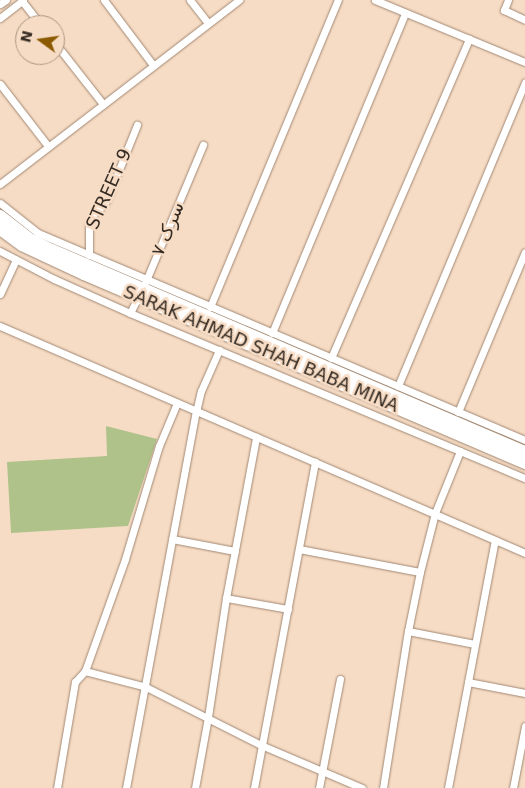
<!DOCTYPE html>
<meta charset="utf-8">
<style>
body{margin:0}
#map{position:relative;width:525px;height:788px;overflow:hidden;background:#f7dcc5;font-family:"DejaVu Sans","Noto Naskh Arabic",sans-serif}
div>[style]{position:absolute}
.green>*{inset:0;background:#aec28a}
.roads{filter:drop-shadow(0 0 1px #a18873) drop-shadow(0 0 1px #a18873)}
.minor>*{height:7px;margin:-3.5px;padding:0 3.5px;transform-origin:3.5px;border-radius:3.5px;background:#fff}
.trunk>*{height:12px;margin:-6px;padding:0 6px;transform-origin:6px;border-radius:6px;background:#fff}
span{translate:-50% -50%;white-space:nowrap;text-align:center;line-height:1.15;-webkit-text-stroke:5px #f7dcc5;paint-order:stroke}
.street-label{font-size:18px;color:#362c23}
.north{position:absolute;left:15px;top:15px;width:50px;height:50px;box-sizing:border-box;background:#f7dcc5;border:1px solid #aa9684;border-radius:50%;rotate:284deg;font-size:14px;font-weight:700;line-height:20px;text-align:center;color:#362c23}
.north::after{content:'';display:block;margin:auto;width:18px;height:22px;background:#8b5a01;clip-path:polygon(50% 0,100% 100%,50% 72%,0 100%)}
</style>
<div id="map">
<div class="green">
<i style="clip-path:polygon(106px 426px,157px 439px,128px 526px,11px 533px,7px 462px,107px 456px)"></i>
</div>
<div class="roads">
<div class="minor">
<i style="left:104px;top:0;width:81px;rotate:53deg"></i>
<i style="left:190px;top:0;width:29px;rotate:52deg"></i>
<i style="left:375px;top:0;width:162px;rotate:22.5deg"></i>
<i style="left:508px;top:0;width:11px;rotate:112deg"></i>
<i style="left:504px;top:10px;width:23px;rotate:25deg"></i>
<i style="left:22px;top:1px;width:31px;rotate:52deg"></i>
<i style="left:0;top:4px;width:7px;rotate:-34deg"></i>
<i style="left:0;top:18px;width:29px;rotate:-38deg"></i>
<i style="left:55px;top:43px;width:78px;rotate:51.8deg"></i>
<i style="left:0;top:84px;width:78px;rotate:52.3deg"></i>
<i style="left:0;top:184px;width:302px;rotate:-37.6deg"></i>
<i style="left:0;top:203px;width:48px;rotate:38.3deg"></i>
<i style="left:38px;top:233px;width:529px;rotate:23.03deg"></i>
<i style="left:0;top:251px;width:61px;rotate:27.4deg"></i>
<i style="left:54px;top:279px;width:83px;rotate:24.1deg"></i>
<i style="left:130px;top:313px;width:428px;rotate:22.7deg"></i>
<i style="left:89px;top:255px;width:31px;rotate:-90deg"></i>
<i style="left:89px;top:224px;width:13px;rotate:-63deg"></i>
<i style="left:95px;top:212px;width:11px;rotate:-38deg"></i>
<i style="left:104px;top:205px;width:9px;rotate:-63deg"></i>
<i style="left:108px;top:197px;width:78px;rotate:-68.1deg"></i>
<i style="left:145px;top:283px;width:150px;rotate:-67.2deg"></i>
<i style="left:0;top:294px;width:38px;rotate:-65deg"></i>
<i style="left:210px;top:307px;width:333px;rotate:-67.4deg"></i>
<i style="left:130px;top:313px;width:20px;rotate:-63deg"></i>
<i style="left:0;top:326px;width:572px;rotate:23.38deg"></i>
<i style="left:272px;top:333px;width:347px;rotate:-67.4deg"></i>
<i style="left:331px;top:358px;width:348px;rotate:-66.6deg"></i>
<i style="left:398px;top:386px;width:329px;rotate:-67.3deg"></i>
<i style="left:458px;top:412px;width:173px;rotate:-67.3deg"></i>
<i style="left:172px;top:539px;width:64px;rotate:10.8deg"></i>
<i style="left:299px;top:549px;width:123px;rotate:10.8deg"></i>
<i style="left:226px;top:598px;width:63px;rotate:10.1deg"></i>
<i style="left:408px;top:631px;width:68px;rotate:11deg"></i>
<i style="left:85px;top:671px;width:63px;rotate:14.7deg"></i>
<i style="left:146px;top:687px;width:129px;rotate:26.8deg"></i>
<i style="left:261px;top:745px;width:110px;rotate:23.1deg"></i>
<i style="left:468px;top:682px;width:58px;rotate:10.9deg"></i>
<i style="left:57px;top:788px;width:108px;rotate:-80.4deg"></i>
<i style="left:75px;top:682px;width:15px;rotate:-48deg"></i>
<i style="left:85px;top:671px;width:119px;rotate:-70.3deg"></i>
<i style="left:125px;top:559px;width:118px;rotate:-73.3deg"></i>
<i style="left:159px;top:446px;width:47px;rotate:-67.3deg"></i>
<i style="left:126px;top:788px;width:382px;rotate:-79.5deg"></i>
<i style="left:196px;top:412px;width:22px;rotate:-77deg"></i>
<i style="left:201px;top:391px;width:45px;rotate:-66.3deg"></i>
<i style="left:195px;top:788px;width:72px;rotate:-79.6deg"></i>
<i style="left:208px;top:717px;width:120px;rotate:-81.4deg"></i>
<i style="left:226px;top:598px;width:164px;rotate:-79.4deg"></i>
<i style="left:254px;top:788px;width:332px;rotate:-79.4deg"></i>
<i style="left:319px;top:788px;width:111px;rotate:-79.1deg"></i>
<i style="left:383px;top:788px;width:159px;rotate:-81deg"></i>
<i style="left:408px;top:631px;width:60px;rotate:-78.5deg"></i>
<i style="left:420px;top:572px;width:61px;rotate:-75.7deg"></i>
<i style="left:435px;top:513px;width:67px;rotate:-68deg"></i>
<i style="left:448px;top:788px;width:252px;rotate:-79.3deg"></i>
<i style="left:513px;top:788px;width:63px;rotate:-79deg"></i>
</div>
<div class="trunk">
<i style="left:0;top:216px;width:37px;rotate:38deg"></i>
<i style="left:29px;top:239px;width:25px;rotate:26deg"></i>
<i style="left:52px;top:250px;width:514px;rotate:23.13deg"></i>
<i style="left:0;top:229px;width:27px;rotate:36deg"></i>
<i style="left:22px;top:245px;width:68px;rotate:25.1deg"></i>
<i style="left:84px;top:274px;width:480px;rotate:23.2deg"></i>
</div>
</div>
<div class="street-label">
<span style="left:109px;top:189px;rotate:-66deg">STREET 9</span>
<span style="left:168px;top:229px;rotate:-67deg">سرک ۷</span>
<span style="left:261px;top:349px;rotate:23deg">SARAK AHMAD SHAH BABA MINA</span>
</div>
<div class="north">N</div>
</div>
